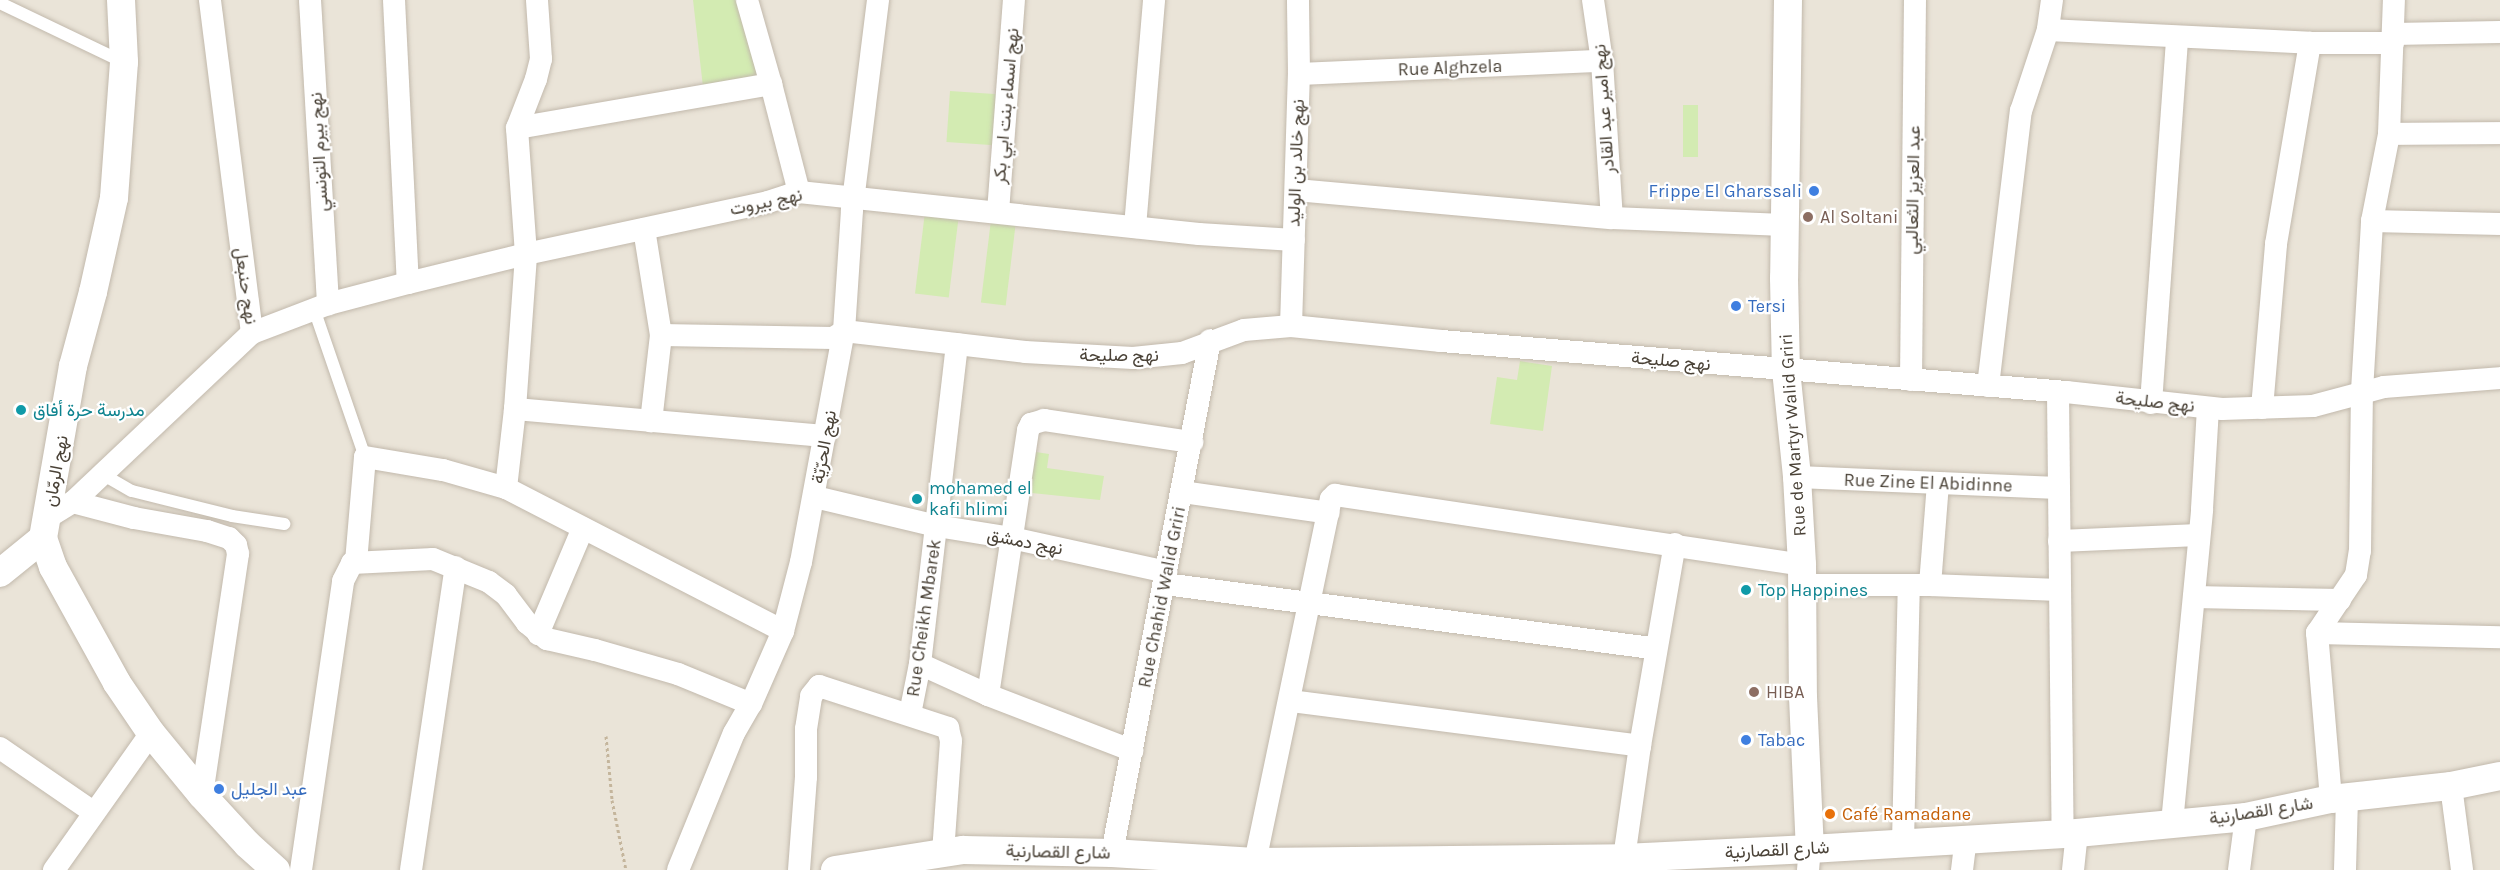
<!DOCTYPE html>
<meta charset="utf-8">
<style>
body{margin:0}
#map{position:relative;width:2500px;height:870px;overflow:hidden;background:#f5f2ea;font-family:Karla,Vazirmatn,sans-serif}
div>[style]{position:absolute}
.residential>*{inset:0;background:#eae4d8;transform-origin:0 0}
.green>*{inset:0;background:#d3ebb2;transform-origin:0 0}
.path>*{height:3px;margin-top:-1.5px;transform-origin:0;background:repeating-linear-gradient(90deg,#c4b59c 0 3px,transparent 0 6px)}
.roads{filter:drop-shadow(0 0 2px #c2b9ac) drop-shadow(0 0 2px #c2b9ac)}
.service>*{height:12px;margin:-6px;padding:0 6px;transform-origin:6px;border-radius:6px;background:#fff}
.minor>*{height:22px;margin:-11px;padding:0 11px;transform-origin:11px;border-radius:11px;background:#fff}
.tertiary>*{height:28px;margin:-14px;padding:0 14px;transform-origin:14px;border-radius:14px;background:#fff}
.dots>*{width:16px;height:16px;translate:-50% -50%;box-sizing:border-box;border:3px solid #fff;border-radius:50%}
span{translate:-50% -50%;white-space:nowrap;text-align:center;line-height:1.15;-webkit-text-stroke:4.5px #fff;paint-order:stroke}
.street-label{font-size:18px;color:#4a4237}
.shop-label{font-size:18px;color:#366cbe}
.right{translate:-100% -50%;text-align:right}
.left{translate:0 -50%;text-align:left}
.education-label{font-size:18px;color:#785e54}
.culture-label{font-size:18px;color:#0d838f}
.food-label{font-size:18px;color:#c56008}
</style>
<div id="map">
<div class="residential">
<i style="left:0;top:0;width:2500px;height:870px"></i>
</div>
<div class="green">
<i style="clip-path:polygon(693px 0,740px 0,764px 76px,703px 87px)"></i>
<i style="left:950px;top:91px;width:48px;height:51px;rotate:4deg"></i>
<i style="left:1683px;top:105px;width:15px;height:52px"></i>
<i style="left:925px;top:212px;width:34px;height:82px;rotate:7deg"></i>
<i style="left:991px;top:220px;width:25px;height:83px;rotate:7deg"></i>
<i style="clip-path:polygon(1520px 361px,1552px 366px,1543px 431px,1490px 424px,1497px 377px,1517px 380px)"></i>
<i style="clip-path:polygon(1029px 451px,1049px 454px,1047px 468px,1104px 476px,1100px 500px,1022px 492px)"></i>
</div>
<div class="path">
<i style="left:606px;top:736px;width:64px;rotate:84.6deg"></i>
<i style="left:612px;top:800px;width:71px;rotate:78.7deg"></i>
</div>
<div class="roads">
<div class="service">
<i style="left:0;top:3px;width:136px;rotate:25.6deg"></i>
<i style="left:314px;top:309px;width:157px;rotate:71deg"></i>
<i style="left:102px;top:474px;width:34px;rotate:30deg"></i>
<i style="left:132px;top:491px;width:103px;rotate:14deg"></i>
<i style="left:232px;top:516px;width:53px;rotate:8.7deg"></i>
</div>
<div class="minor">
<i style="left:310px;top:0;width:305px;rotate:86.6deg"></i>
<i style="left:394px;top:0;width:283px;rotate:87.2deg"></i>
<i style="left:747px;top:0;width:87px;rotate:74.1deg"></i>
<i style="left:1593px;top:0;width:62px;rotate:81.6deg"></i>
<i style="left:1602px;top:61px;width:157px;rotate:86.4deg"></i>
<i style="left:2052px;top:0;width:30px;rotate:98deg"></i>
<i style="left:2048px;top:30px;width:262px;rotate:2.8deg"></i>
<i style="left:2310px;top:43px;width:83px"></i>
<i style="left:2393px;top:34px;width:107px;rotate:-1.1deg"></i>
<i style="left:1299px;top:74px;width:303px;rotate:-2.5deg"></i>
<i style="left:517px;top:128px;width:258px;rotate:-9.8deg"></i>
<i style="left:771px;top:84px;width:112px;rotate:75.5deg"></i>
<i style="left:2389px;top:134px;width:111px;rotate:-0.5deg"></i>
<i style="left:1296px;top:190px;width:317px;rotate:5.1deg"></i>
<i style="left:1612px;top:218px;width:172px;rotate:2.3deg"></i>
<i style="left:998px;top:212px;width:213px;rotate:-85.7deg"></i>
<i style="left:2372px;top:221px;width:128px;rotate:1.3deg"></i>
<i style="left:1135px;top:227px;width:228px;rotate:-85.2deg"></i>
<i style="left:644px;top:229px;width:107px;rotate:80.9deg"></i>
<i style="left:661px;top:335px;width:87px;rotate:96.6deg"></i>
<i style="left:1291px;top:326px;width:252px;rotate:-88.2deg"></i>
<i style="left:1299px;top:74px;width:74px;rotate:-90.8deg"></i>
<i style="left:252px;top:333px;width:81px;rotate:-20.9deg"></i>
<i style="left:328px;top:304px;width:83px;rotate:-14.7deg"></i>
<i style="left:408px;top:283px;width:122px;rotate:-13.8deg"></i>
<i style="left:526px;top:254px;width:248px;rotate:-12.1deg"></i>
<i style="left:768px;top:202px;width:33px;rotate:-18deg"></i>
<i style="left:799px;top:192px;width:402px;rotate:6deg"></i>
<i style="left:1199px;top:234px;width:95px;rotate:3.6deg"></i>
<i style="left:661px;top:335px;width:172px;rotate:1deg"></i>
<i style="left:833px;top:338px;width:13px;rotate:-32deg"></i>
<i style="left:844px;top:331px;width:182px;rotate:6.6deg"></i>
<i style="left:1025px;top:352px;width:108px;rotate:3.2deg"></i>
<i style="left:1133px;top:358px;width:49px;rotate:-5.8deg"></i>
<i style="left:1182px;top:353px;width:66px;rotate:-20.4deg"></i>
<i style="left:1244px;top:330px;width:47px;rotate:-4.9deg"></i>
<i style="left:1291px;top:326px;width:151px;rotate:5.7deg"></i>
<i style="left:1441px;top:341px;width:627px;rotate:4.66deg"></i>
<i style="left:2066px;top:392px;width:157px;rotate:6.2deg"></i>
<i style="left:2222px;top:409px;width:91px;rotate:-1.9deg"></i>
<i style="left:2313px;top:406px;width:73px;rotate:-15deg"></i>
<i style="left:2384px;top:387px;width:116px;rotate:-4.4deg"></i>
<i style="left:1911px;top:380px;width:380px;rotate:-89.4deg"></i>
<i style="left:1988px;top:386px;width:277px;rotate:-83.2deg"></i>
<i style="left:2021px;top:111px;width:85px;rotate:-71.6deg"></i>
<i style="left:2058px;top:392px;width:441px;rotate:89.4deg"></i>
<i style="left:2151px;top:403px;width:367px;rotate:-85.9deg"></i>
<i style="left:2262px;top:408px;width:165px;rotate:-85.1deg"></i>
<i style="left:2276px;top:244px;width:204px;rotate:-80.4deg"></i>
<i style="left:515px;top:409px;width:311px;rotate:5deg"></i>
<i style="left:1797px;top:477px;width:262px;rotate:2.4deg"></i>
<i style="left:506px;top:488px;width:80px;rotate:-83.5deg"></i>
<i style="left:515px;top:409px;width:155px;rotate:-85.9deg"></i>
<i style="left:526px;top:254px;width:126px;rotate:-94.1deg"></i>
<i style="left:517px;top:128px;width:53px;rotate:-68.8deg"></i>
<i style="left:536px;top:79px;width:21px;rotate:-76deg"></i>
<i style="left:541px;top:59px;width:59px;rotate:-93.9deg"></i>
<i style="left:1182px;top:492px;width:148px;rotate:8.1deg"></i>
<i style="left:815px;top:497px;width:125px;rotate:13.4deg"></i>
<i style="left:937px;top:526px;width:76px;rotate:9.1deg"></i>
<i style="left:1012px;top:538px;width:158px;rotate:12.4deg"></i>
<i style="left:73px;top:502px;width:63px;rotate:14.7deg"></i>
<i style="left:134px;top:518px;width:74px;rotate:10.1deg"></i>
<i style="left:207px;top:531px;width:23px;rotate:18deg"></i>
<i style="left:229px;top:538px;width:10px;rotate:45deg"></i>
<i style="left:236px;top:545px;width:9px;rotate:77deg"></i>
<i style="left:238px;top:554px;width:244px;rotate:98.5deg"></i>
<i style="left:47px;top:518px;width:31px;rotate:-32deg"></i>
<i style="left:73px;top:502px;width:246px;rotate:-43.4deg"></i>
<i style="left:252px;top:333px;width:336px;rotate:-97.2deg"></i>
<i style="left:2059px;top:541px;width:140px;rotate:-2.5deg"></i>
<i style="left:356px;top:562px;width:105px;rotate:-85.1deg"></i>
<i style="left:365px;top:457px;width:79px;rotate:9.5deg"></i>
<i style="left:443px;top:470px;width:66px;rotate:15.9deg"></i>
<i style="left:506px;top:488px;width:312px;rotate:27.3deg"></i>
<i style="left:1165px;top:584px;width:495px;rotate:7.5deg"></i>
<i style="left:1801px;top:585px;width:129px"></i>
<i style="left:1930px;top:585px;width:129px;rotate:2.2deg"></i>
<i style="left:1930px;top:585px;width:102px;rotate:-85.5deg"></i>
<i style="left:2194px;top:597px;width:146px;rotate:1.2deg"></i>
<i style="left:2317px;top:633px;width:183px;rotate:1.3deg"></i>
<i style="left:538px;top:634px;width:115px;rotate:-67deg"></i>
<i style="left:920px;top:664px;width:75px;rotate:24.5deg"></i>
<i style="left:988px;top:695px;width:155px;rotate:21.1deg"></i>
<i style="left:988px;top:695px;width:268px;rotate:-81.4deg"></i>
<i style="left:1028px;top:430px;width:7px;rotate:-63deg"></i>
<i style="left:1031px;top:424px;width:14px;rotate:-17deg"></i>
<i style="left:1044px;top:420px;width:150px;rotate:8.5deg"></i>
<i style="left:1291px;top:701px;width:352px;rotate:7.3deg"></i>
<i style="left:910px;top:714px;width:51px;rotate:-78.7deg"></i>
<i style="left:920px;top:664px;width:322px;rotate:-83.4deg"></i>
<i style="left:0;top:748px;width:113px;rotate:34.5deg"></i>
<i style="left:2451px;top:786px;width:85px;rotate:82.5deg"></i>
<i style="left:2331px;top:799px;width:167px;rotate:-94.8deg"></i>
<i style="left:2317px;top:633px;width:70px;rotate:-56.1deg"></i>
<i style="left:2356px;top:575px;width:24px;rotate:-81deg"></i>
<i style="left:2360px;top:551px;width:160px;rotate:-89.3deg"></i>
<i style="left:2362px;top:391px;width:170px;rotate:-86.6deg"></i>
<i style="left:2372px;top:221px;width:89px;rotate:-78.9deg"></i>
<i style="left:2389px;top:134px;width:134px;rotate:-87.9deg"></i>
<i style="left:2172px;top:823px;width:315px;rotate:-84.5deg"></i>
<i style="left:2202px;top:509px;width:101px;rotate:-86.6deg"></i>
<i style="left:1903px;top:842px;width:256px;rotate:-88.7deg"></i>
<i style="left:1112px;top:853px;width:522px;rotate:-79.18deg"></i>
<i style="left:1624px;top:858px;width:113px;rotate:-81.9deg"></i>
<i style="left:1640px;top:746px;width:205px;rotate:-80.2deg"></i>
<i style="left:1255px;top:862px;width:371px;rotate:-78.2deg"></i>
<i style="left:1331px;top:499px;width:6px;rotate:-45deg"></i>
<i style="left:1335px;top:495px;width:472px;rotate:8.5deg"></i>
<i style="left:54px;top:870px;width:168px;rotate:-54.7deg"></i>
<i style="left:301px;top:870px;width:292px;rotate:-81.7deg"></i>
<i style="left:343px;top:581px;width:20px;rotate:-63deg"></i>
<i style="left:352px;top:563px;width:81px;rotate:-2.8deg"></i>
<i style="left:433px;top:559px;width:61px;rotate:22.3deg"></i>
<i style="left:489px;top:582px;width:21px;rotate:37deg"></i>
<i style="left:506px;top:595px;width:35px;rotate:53deg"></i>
<i style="left:527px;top:623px;width:26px;rotate:39deg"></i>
<i style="left:547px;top:639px;width:49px;rotate:12.9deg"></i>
<i style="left:595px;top:650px;width:86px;rotate:16.1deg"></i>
<i style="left:678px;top:674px;width:79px;rotate:22.3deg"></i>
<i style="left:411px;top:870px;width:306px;rotate:-81.6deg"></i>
<i style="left:678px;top:870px;width:148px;rotate:-67.8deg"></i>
<i style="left:734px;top:733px;width:34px;rotate:-60deg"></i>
<i style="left:751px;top:704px;width:80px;rotate:-66.3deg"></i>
<i style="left:783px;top:631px;width:71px;rotate:-75.4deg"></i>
<i style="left:801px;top:562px;width:235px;rotate:-79.5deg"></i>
<i style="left:844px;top:331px;width:122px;rotate:-86.2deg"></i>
<i style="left:852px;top:209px;width:211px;rotate:-82.9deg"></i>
<i style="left:799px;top:870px;width:93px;rotate:-85.7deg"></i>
<i style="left:806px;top:777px;width:48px;rotate:-90deg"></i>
<i style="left:806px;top:729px;width:33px;rotate:-81deg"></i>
<i style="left:811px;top:696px;width:13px;rotate:-51deg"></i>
<i style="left:819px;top:686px;width:136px;rotate:18deg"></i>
<i style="left:948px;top:728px;width:13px;rotate:77deg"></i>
<i style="left:951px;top:741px;width:112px;rotate:94.1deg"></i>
<i style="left:1808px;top:870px;width:21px;rotate:-85deg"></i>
<i style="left:1962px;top:870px;width:31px;rotate:-83deg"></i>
<i style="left:2073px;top:870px;width:37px;rotate:-84deg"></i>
<i style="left:2239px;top:870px;width:53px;rotate:-82.5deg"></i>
<i style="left:2345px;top:870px;width:73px;rotate:-88.4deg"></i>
</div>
<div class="tertiary">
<i style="left:121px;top:0;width:62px;rotate:87.2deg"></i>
<i style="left:124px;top:62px;width:136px;rotate:94.2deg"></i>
<i style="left:114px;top:198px;width:96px;rotate:102.6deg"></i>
<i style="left:93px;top:292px;width:77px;rotate:105.1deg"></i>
<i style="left:73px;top:366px;width:175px;rotate:99.9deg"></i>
<i style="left:43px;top:538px;width:31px;rotate:71deg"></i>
<i style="left:53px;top:567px;width:132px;rotate:61.1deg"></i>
<i style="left:117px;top:683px;width:60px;rotate:55.8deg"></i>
<i style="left:151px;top:733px;width:80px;rotate:50.6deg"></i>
<i style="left:202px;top:795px;width:67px;rotate:47.4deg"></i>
<i style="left:247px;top:844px;width:39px;rotate:42deg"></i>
<i style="left:1788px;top:0;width:278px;rotate:90.8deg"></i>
<i style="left:1784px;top:278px;width:92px;rotate:88.8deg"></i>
<i style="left:1786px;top:370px;width:108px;rotate:84.1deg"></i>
<i style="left:1797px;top:477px;width:88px;rotate:86.7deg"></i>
<i style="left:1802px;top:565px;width:132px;rotate:89.6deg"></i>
<i style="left:1803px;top:697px;width:152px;rotate:87.4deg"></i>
<i style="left:0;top:573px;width:55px;rotate:-39.1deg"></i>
<i style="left:835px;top:870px;width:130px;rotate:-8.9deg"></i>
<i style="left:963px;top:850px;width:149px;rotate:1.2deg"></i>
<i style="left:1112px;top:853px;width:143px;rotate:3.6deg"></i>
<i style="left:1255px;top:862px;width:369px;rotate:-0.6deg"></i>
<i style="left:1624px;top:858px;width:186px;rotate:-2.8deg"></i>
<i style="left:1810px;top:849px;width:267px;rotate:-3.4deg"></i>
<i style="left:2077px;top:833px;width:170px;rotate:-5.4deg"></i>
<i style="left:2246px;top:817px;width:87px;rotate:-12deg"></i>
<i style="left:2331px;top:799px;width:121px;rotate:-6.2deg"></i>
<i style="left:2451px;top:786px;width:50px;rotate:-11.5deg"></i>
</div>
</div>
<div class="dots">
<i style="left:1814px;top:191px;background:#3f7fe0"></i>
<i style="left:1808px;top:217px;background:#8d6e63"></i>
<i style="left:1736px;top:306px;background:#3f7fe0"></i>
<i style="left:21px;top:410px;background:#0f9aa8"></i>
<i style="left:917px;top:499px;background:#0f9aa8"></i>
<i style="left:1746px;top:590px;background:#0f9aa8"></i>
<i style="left:1754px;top:692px;background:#8d6e63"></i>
<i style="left:1746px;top:740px;background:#3f7fe0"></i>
<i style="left:219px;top:789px;background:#3f7fe0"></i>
<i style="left:1830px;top:814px;background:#e8710a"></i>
</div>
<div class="street-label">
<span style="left:1450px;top:68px;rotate:-2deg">Rue Alghzela</span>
<span style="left:1006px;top:106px;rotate:-85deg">نهج اسماء بنت ابي بكر</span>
<span style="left:1604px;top:109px;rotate:-94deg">نهج امير عبد القادر</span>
<span style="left:319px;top:152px;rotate:-93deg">نهج بيرم التونسي</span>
<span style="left:1296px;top:163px;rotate:-88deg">نهج خالد بن الوليد</span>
<span style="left:1913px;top:190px;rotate:-89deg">عبد العزيز الثعالبي</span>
<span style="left:766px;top:202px;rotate:-12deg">نهج بيروت</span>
<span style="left:246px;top:286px;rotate:82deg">نهج حنبعل</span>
<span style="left:1119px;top:355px">نهج صليحة</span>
<span style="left:1671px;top:361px;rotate:5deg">نهج صليحة</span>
<span style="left:2155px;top:402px;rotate:6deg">نهج صليحة</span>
<span style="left:1793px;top:435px;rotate:-94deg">Rue de Martyr Walid Griri</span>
<span style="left:824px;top:447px;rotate:-80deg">نهج الحرّيّة</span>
<span style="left:56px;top:471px;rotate:-80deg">نهج الرمّان</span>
<span style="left:1928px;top:483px;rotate:2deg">Rue Zine El Abidinne</span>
<span style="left:1025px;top:542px;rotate:11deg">نهج دمشق</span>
<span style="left:1162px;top:597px;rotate:-79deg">Rue Chahid Walid Griri</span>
<span style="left:924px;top:618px;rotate:-82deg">Rue Cheikh Mbarek</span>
<span style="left:2261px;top:811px;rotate:-9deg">شارع القصارنية</span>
<span style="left:1777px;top:850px;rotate:-3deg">شارع القصارنية</span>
<span style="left:1058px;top:852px;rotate:1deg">شارع القصارنية</span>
</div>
<div class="shop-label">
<span class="right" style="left:1802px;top:191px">Frippe El Gharssali</span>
<span class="left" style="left:1748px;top:306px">Tersi</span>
<span class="left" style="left:1758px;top:740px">Tabac</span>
<span class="left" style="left:231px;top:789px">عبد الجليل</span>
</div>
<div class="education-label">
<span class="left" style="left:1820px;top:217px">Al Soltani</span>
<span class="left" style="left:1766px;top:692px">HIBA</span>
</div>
<div class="culture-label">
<span class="left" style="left:33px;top:410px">مدرسة حرة أفاق</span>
<span class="left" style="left:929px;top:499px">mohamed el<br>kafi hlimi</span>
<span class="left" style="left:1758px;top:590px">Top Happines</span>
</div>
<div class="food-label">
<span class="left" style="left:1842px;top:814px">Café Ramadane</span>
</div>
</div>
